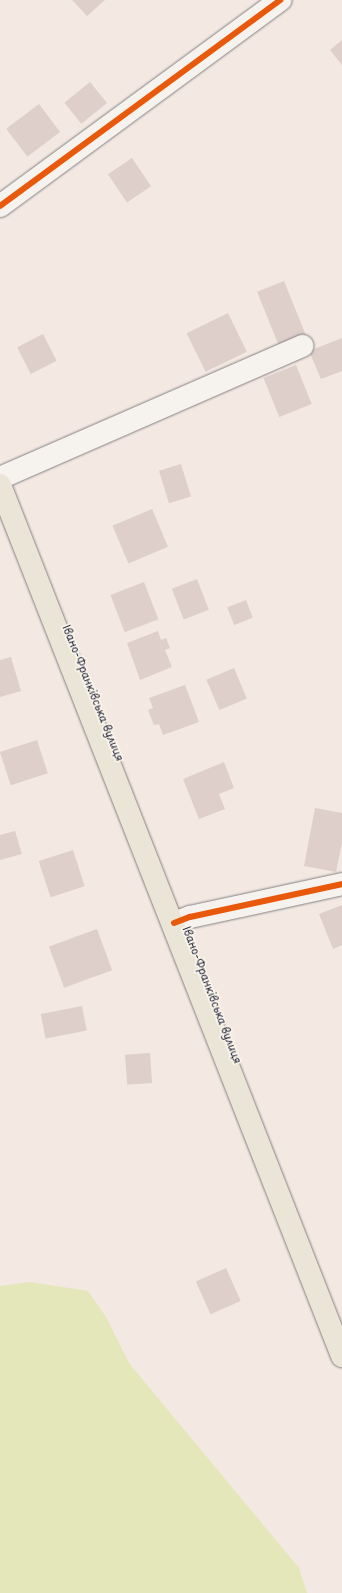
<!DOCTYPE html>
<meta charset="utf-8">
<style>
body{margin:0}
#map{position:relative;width:342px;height:1593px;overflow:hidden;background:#f3e8e2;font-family:"Playpen Sans",sans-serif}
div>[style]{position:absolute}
.green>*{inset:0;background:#e4e7ba}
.building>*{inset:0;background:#decfcb;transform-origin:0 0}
.roads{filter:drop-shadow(0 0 1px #848082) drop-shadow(0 0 1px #848082)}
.minor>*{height:22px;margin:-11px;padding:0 11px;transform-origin:11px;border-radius:11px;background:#f6f3ef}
.major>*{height:22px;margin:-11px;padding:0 11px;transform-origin:11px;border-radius:11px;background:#eae5d6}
.cycleway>*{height:6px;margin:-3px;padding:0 3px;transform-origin:3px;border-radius:3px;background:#e8590c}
span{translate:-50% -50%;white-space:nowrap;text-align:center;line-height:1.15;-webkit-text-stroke:3.5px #fbf7ec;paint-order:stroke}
.street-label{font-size:11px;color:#22223b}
</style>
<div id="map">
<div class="green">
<i style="clip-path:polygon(30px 1282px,88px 1291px,106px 1317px,129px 1363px,299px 1568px,307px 1593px,0 1593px,0 1286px)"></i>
</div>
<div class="building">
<i style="clip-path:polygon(72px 0,105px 0,87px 16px)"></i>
<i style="clip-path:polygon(342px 40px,342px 65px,330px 50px)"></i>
<i style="left:90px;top:82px;width:27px;height:33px;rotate:51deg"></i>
<i style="left:39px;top:104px;width:35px;height:41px;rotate:53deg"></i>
<i style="left:132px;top:158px;width:34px;height:29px;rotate:56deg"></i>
<i style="left:284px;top:281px;width:58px;height:29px;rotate:68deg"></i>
<i style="left:228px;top:313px;width:43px;height:46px;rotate:64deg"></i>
<i style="left:43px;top:334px;width:30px;height:29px;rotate:63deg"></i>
<i style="clip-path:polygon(342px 338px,342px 371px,321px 379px,309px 351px)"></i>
<i style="left:296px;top:365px;width:42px;height:35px;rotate:68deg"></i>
<i style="left:181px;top:464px;width:34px;height:23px;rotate:73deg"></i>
<i style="left:152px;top:509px;width:41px;height:43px;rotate:67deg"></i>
<i style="left:197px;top:579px;width:33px;height:27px;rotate:69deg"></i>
<i style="left:144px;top:582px;width:40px;height:36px;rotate:69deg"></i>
<i style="left:246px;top:600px;width:19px;height:20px;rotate:69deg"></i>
<i style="clip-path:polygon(158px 631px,161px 640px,166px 638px,170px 648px,165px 650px,172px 667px,140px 680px,127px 643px)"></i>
<i style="clip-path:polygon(11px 657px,21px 691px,0 697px,0 660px)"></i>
<i style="left:234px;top:668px;width:33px;height:30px;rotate:67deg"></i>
<i style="clip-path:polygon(185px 685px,199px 722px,163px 735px,159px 724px,154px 725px,148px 710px,153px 708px,149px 698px)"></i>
<i style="left:37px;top:740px;width:35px;height:39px;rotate:72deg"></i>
<i style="clip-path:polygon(224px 762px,234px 788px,219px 794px,225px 809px,199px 819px,183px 779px)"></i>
<i style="clip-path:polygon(315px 808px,342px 813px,342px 843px,336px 872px,304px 866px)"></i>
<i style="clip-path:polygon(15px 831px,22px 854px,0 860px,0 835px)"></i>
<i style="left:73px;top:850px;width:38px;height:36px;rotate:72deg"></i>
<i style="clip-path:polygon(342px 905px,342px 945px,333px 949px,319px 914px)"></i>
<i style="left:97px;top:929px;width:44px;height:51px;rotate:70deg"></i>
<i style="left:82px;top:1006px;width:25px;height:42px;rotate:79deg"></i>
<i style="left:150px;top:1053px;width:30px;height:25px;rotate:86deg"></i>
<i style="left:226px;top:1268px;width:36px;height:33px;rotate:66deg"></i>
</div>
<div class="roads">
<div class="minor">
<i style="left:0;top:206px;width:348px;rotate:-36.3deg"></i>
<i style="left:0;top:478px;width:330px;rotate:-23.6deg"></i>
<i style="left:174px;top:923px;width:17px;rotate:-21deg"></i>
<i style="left:190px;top:917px;width:156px;rotate:-12.2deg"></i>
</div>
<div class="major">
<i style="left:0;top:485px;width:936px;rotate:68.56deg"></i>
</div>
</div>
<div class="cycleway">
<i style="left:0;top:206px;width:348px;rotate:-36.3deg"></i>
<i style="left:174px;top:923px;width:17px;rotate:-21deg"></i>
<i style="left:190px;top:917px;width:156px;rotate:-12.2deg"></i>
</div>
<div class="street-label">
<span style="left:93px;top:693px;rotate:68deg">Івано-Франківська вулиця</span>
<span style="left:212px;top:995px;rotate:69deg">Івано-Франківська вулиця</span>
</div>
</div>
